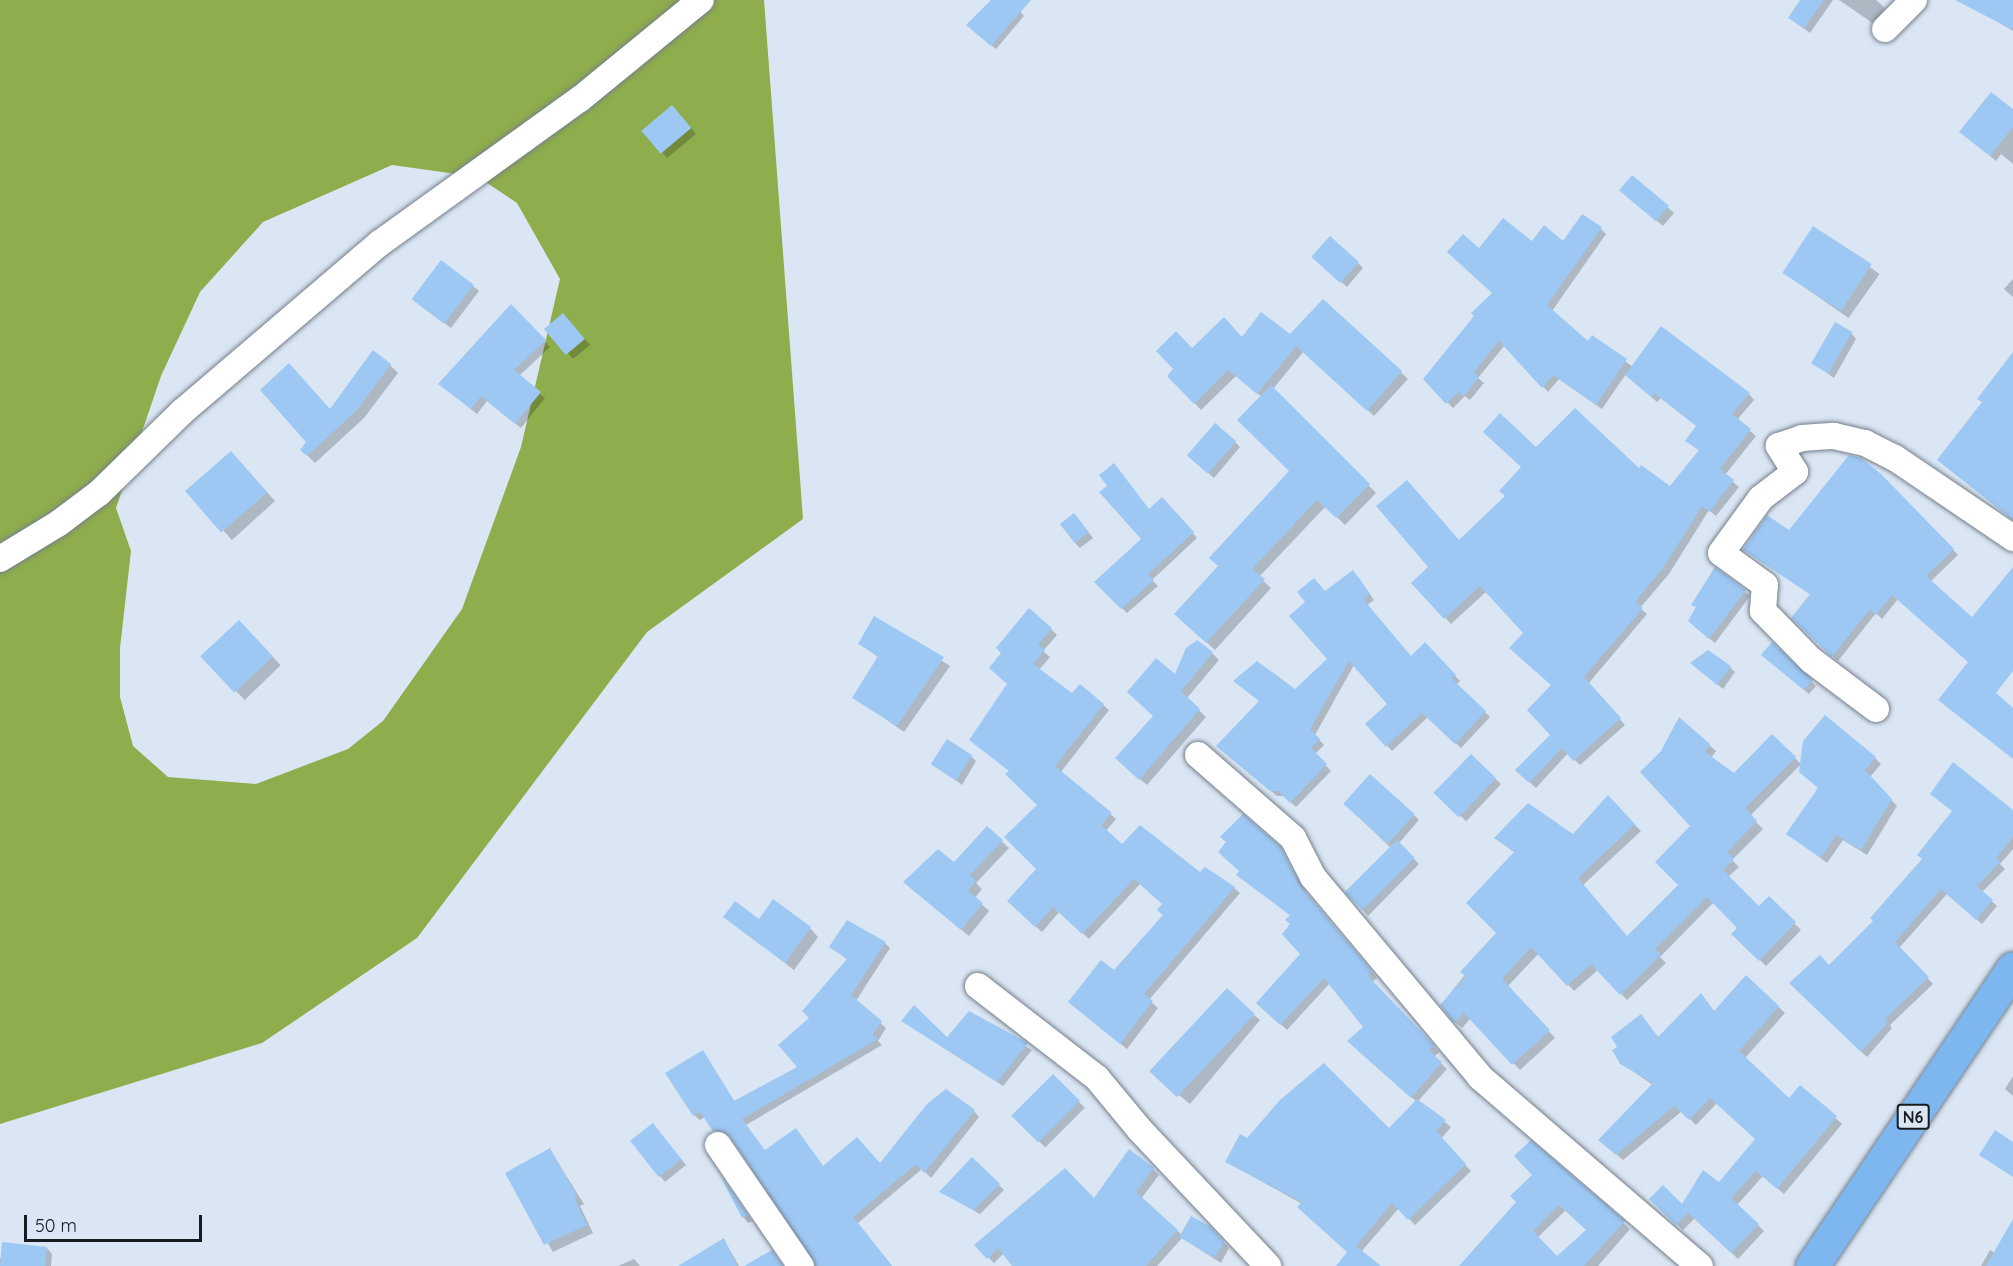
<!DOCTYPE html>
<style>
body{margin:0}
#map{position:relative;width:2013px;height:1266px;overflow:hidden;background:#dae6f3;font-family:Quicksand,sans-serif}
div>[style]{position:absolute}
.forest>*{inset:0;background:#8ead4c}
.shadow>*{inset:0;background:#0003;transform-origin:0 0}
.building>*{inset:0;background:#9dc8f4;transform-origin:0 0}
.roads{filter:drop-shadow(0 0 2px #747f8b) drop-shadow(0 0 2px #747f8b)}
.minor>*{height:26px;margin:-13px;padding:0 13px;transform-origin:13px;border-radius:13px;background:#fff}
.highway>*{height:33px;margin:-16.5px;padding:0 16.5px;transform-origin:16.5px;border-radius:16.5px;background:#7eb7f0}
span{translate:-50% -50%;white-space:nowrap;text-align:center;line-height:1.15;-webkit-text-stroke:4.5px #dae6f3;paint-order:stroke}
.shield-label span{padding:2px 4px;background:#dae6f3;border:2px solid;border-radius:4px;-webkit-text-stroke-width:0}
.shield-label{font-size:16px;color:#161b1f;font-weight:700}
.scale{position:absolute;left:24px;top:1215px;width:178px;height:27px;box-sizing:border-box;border:3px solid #161b1f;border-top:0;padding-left:8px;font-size:18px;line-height:21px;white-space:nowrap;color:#161b1f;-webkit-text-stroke:4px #dae6f3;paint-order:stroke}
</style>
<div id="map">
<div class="forest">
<i style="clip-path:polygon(evenodd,0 0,764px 0,803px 519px,647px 632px,417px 938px,262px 1043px,0 1124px,0 0,392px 165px,478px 177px,517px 203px,560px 279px,521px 447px,462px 609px,383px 721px,348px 749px,256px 784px,168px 777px,133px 746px,120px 697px,120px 648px,131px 551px,116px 508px,161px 376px,200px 292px,263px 222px,392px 165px)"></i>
</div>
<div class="shadow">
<i style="clip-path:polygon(993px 0,1010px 0,1024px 16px,996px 49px,972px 29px)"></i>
<i style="clip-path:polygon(1802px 0,1833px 0,1810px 33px,1796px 23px)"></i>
<i style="clip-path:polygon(1839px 0,1876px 0,1885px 8px,1874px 24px)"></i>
<i style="clip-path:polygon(1989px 0,2013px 0,2013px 31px,1983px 13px)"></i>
<i style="clip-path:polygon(2013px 111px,2013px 164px,2001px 154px,1996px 161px,1967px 137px)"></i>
<i style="clip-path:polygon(677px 112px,696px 134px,667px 158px,644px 131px)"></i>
<i style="clip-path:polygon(1632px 177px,1674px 213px,1663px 226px,1626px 196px)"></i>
<i style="left:1814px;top:228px;width:80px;height:54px;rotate:35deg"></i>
<i style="clip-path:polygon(1601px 229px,1606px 234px,1552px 311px,1588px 343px,1592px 337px,1633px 367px,1749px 394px,1754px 400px,1737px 420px,1756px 436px,1725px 475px,1739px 487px,1716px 516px,1709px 510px,1669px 574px,1640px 608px,1647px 614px,1588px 684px,1625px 725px,1580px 765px,1568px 753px,1536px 788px,1517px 770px,1552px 735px,1553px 686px,1525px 633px,1487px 591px,1451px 624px,1413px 583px,1507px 496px,1536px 449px,1639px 470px,1670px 488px,1700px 451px,1693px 446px,1697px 426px,1661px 398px,1657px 402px,1626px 374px,1602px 409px,1559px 379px,1548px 392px,1505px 345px,1478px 378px,1484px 383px,1470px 400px,1465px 396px,1453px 408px,1425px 379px,1494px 294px,1480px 251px,1564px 243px)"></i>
<i style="clip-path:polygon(1319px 262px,1358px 263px,1363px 268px,1347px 287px)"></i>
<i style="clip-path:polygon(2013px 279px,2013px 297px,2004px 289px)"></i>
<i style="clip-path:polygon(473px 286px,479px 291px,451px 328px,419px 304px)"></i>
<i style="clip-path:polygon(1323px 301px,1408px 379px,1374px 416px,1304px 351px,1273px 389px,1376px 493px,1345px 525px,1326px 506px,1259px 577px,1271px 588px,1215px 650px,1184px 622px,1291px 471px,1262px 397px,1236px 376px,1201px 410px,1169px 376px,1192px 350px,1242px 339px,1290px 337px)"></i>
<i style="clip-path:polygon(511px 306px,550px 347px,519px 376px,545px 398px,521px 428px,487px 401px,477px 414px,446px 389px)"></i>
<i style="clip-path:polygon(568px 320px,590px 345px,573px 359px,547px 329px)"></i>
<i style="clip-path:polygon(1851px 333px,1856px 339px,1834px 378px,1813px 363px)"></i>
<i style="clip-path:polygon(390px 365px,398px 373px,364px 418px,315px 463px,302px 450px,330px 411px)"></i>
<i style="clip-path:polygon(1235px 442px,1240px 447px,1214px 478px,1195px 461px)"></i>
<i style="clip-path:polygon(240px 462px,275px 501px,232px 540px,188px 492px)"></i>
<i style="clip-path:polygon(1880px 475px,1958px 555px,1930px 582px,1898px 599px,1882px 619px,1876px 613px,1838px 661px,1793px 618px,1811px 595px,1745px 550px,1789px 532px)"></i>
<i style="clip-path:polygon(1167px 504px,1197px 538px,1152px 580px,1158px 586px,1127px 613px,1096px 582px,1143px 539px,1150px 510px)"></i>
<i style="clip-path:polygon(1079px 521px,1093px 538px,1080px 548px,1075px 543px)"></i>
<i style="clip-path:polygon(1715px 569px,1750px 596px,1715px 643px,1694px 626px,1697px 608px,1693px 604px)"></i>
<i style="clip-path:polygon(1358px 577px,1374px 600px,1367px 605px,1412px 658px,1425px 645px,1460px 681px,1456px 685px,1490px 717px,1461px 748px,1428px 717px,1392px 751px,1367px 724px,1389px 704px,1354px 665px,1315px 735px,1324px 745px,1315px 754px,1331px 771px,1296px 807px,1284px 796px,1277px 796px,1223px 751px,1261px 702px,1235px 681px,1296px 690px,1329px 659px,1326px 592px)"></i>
<i style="clip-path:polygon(875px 618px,950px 666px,904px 732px,854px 697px,879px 658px,860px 643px)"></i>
<i style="left:239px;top:622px;width:60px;height:50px;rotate:46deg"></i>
<i style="clip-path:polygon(1051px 629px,1057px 635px,1043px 651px,1050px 657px,1039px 670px,1073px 695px,1103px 705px,1109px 710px,1061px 772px,1116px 819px,1106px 831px,1122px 846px,1234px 888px,1240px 893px,1149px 1000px,1158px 1008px,1127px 1049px,1070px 1002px,1114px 972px,1165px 915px,1164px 904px,1140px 884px,1089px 939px,1060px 911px,1042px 932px,1014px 907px,1038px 869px,1039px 805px,1010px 771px,1008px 684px,996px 674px)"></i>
<i style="clip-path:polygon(1772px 644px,1816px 686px,1809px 694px,1768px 660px)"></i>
<i style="clip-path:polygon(1212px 653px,1219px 660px,1187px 698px,1206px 717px,1147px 785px,1124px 765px,1155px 716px)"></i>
<i style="clip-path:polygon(1730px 667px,1735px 672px,1723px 689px,1698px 668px)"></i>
<i style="clip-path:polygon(1772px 736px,1801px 764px,1750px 816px,1763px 829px,1732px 860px,1739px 867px,1728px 877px,1759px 908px,1769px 898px,1801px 930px,1766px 966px,1734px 934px,1739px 928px,1714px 902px,1660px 957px,1666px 963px,1627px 1000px,1598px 970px,1574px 991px,1539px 953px,1508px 986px,1555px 1038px,1520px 1070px,1471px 1018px,1462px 1028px,1455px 1022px,1441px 1005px,1498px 933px,1515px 853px,1496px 838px,1573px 836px,1608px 797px,1641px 831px,1583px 885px,1628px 938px,1680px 885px,1692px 826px,1642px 772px,1709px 745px,1716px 751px,1711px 758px,1734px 775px)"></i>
<i style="clip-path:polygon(971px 756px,976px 761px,962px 785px,933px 764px)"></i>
<i style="left:1471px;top:756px;width:41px;height:51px;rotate:43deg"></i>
<i style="clip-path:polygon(1875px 758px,1881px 764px,1870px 777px,1897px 806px,1867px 855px,1843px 840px,1827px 863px,1788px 834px,1819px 788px)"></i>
<i style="clip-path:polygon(1345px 804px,1414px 815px,1419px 820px,1399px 843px,1419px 864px,1368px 916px,1347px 892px,1391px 848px)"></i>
<i style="clip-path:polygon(2013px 813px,2013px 849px,2000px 864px,2005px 869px,1982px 892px,1997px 906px,1982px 924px,1947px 894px,1899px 948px,1933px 984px,1890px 1025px,1892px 1028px,1867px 1057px,1791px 983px,1829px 967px)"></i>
<i style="clip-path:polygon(988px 829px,1009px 848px,976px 883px,982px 889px,975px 898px,989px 911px,969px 936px,912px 889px,954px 864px)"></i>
<i style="clip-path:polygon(1280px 849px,1307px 894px,1377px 978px,1372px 982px,1439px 1052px,1434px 1057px,1447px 1069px,1418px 1101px,1451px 1127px,1441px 1139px,1471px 1171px,1415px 1225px,1399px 1208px,1361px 1252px,1378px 1266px,1338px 1266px,1349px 1252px,1302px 1204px,1227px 1162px,1247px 1140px,1390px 1130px,1417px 1102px,1355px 1047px,1365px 1027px,1330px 983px,1287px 1030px,1258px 1003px,1302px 954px,1291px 916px,1238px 875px)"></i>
<i style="clip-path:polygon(725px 917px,810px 928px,818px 937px,794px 970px)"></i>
<i style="clip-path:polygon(885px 943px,890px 948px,856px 1001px,886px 1028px,878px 1041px,882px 1045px,746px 1125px,765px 1152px,796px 1130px,824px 1167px,880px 1165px,974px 1111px,979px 1117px,931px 1178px,922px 1169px,858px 1223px,892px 1266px,815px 1266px,815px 1258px,731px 1136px,720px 1136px,705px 1117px,700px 1120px,694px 1115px,703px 1052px,735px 1102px,800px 1067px,811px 1018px,848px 960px,831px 947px)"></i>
<i style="clip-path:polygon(1746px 977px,1785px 1013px,1745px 1058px,1790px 1100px,1801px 1087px,1842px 1124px,1784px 1194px,1763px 1176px,1737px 1205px,1764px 1231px,1738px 1259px,1695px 1218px,1683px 1230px,1651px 1199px,1682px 1206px,1719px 1184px,1757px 1139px,1717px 1103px,1696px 1125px,1682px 1111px,1623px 1160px,1607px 1146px,1653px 1085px,1621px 1063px,1618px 1047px,1641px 1016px,1659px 1038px,1701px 995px,1715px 1012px)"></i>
<i style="clip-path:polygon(970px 1013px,1032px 1050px,1003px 1086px,903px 1021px,947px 1040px)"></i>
<i style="clip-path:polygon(1254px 1015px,1260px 1020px,1190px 1104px,1162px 1081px)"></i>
<i style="left:1053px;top:1076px;width:45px;height:56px;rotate:45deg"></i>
<i style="clip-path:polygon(2013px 1076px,2013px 1096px,2005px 1089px)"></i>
<i style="clip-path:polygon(658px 1131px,686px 1165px,665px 1182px,660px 1176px)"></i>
<i style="clip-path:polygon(evenodd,1531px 1142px,1630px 1229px,1598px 1266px,1461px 1266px,1518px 1202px,1534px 1175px,1531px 1142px,1566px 1210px,1588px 1230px,1557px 1258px,1537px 1238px,1566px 1210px)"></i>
<i style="clip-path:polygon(550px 1150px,584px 1204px,580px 1206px,593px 1233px,553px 1252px,507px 1174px)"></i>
<i style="clip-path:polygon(972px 1159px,1004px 1190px,980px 1214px,941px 1192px)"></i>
<i style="clip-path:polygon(1153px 1169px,1159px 1175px,1141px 1199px,1182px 1235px,1210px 1228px,1229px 1248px,1221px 1263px,1182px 1238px,1157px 1266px,1014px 1266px,1004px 1253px,994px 1263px,976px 1245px,1094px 1200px)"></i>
<i style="clip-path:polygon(728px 1186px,752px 1221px,748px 1223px,743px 1217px)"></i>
<i style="clip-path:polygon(2013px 1222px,2013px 1266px,1981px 1266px,1990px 1250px,1995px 1253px)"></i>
<i style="clip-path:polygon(724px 1240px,739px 1266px,689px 1266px)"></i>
<i style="clip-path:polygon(47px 1248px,52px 1254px,51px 1266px,0 1266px,0 1258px)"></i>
<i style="clip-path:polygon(634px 1259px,640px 1266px,618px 1266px)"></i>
</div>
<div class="building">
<i style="clip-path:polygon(991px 0,1031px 0,991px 46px,966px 25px)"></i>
<i style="clip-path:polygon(1800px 0,1824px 0,1804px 28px,1788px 18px)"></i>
<i style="clip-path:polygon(1955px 0,2013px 0,2013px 30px)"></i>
<i style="clip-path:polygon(1991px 92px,2013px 109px,2013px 127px,1990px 156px,1959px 132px)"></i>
<i style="left:672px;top:105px;width:30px;height:40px;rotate:50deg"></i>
<i style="left:1632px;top:175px;width:48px;height:20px;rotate:40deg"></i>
<i style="clip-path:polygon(1582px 214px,1602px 227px,1547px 305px,1588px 341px,1592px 335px,1627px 359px,1596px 405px,1553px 375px,1542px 388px,1499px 341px,1474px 372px,1479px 377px,1464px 396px,1459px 392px,1446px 404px,1423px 379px,1474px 316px,1471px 313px,1492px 293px,1447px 252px,1463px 234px,1479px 248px,1503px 218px,1532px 241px,1544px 225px,1563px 241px)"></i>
<i style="left:1813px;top:226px;width:70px;height:56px;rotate:33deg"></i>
<i style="left:1330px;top:236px;width:39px;height:28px;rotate:42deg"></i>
<i style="left:441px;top:260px;width:41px;height:49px;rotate:37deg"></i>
<i style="clip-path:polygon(1323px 299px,1402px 371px,1367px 411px,1296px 346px,1257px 394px,1228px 370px,1194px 404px,1167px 376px,1173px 369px,1156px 351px,1176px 331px,1192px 348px,1224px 317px,1242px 337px,1261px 312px,1290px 334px)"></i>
<i style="clip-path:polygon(511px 304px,546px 340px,514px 370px,541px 392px,515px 424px,481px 396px,471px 409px,438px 384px)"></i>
<i style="left:563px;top:313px;width:34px;height:25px;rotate:50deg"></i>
<i style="left:1835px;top:322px;width:20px;height:48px;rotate:30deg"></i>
<i style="clip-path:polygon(1661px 326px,1750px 393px,1732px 414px,1751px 429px,1720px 469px,1734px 480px,1709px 512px,1702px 506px,1663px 568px,1635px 602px,1643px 608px,1584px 677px,1621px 718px,1573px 761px,1562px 748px,1529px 783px,1515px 770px,1550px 735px,1527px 710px,1551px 685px,1509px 648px,1523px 633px,1480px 586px,1444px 619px,1411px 583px,1428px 567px,1376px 506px,1407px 480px,1459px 540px,1505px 496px,1499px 491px,1521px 467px,1483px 432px,1500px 413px,1536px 447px,1575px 408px,1639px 468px,1641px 465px,1670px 486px,1699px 450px,1685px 441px,1696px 426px,1654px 393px,1651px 397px,1625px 375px)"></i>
<i style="clip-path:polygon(373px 350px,391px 364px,357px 410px,307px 456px,300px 450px,306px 442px,260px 390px,289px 363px,330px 409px)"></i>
<i style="clip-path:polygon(2013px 352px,2013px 520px,1937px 460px,1982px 402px,1977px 399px)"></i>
<i style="clip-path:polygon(1271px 385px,1370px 484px,1336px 518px,1317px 500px,1252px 569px,1265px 579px,1206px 643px,1174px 614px,1218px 566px,1209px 558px,1289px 471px,1237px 420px)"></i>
<i style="left:1215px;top:423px;width:28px;height:43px;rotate:41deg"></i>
<i style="left:231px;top:451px;width:55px;height:61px;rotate:49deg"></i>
<i style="clip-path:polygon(1849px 455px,1861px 458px,1881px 474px,1954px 549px,1926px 576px,1972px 617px,2013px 567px,2013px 671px,1996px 693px,2013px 708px,2013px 759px,1938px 700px,1968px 662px,1892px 595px,1876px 615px,1870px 609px,1832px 657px,1791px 618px,1810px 594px,1743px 550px,1767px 515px,1789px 530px)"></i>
<i style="clip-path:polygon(1114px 463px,1149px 509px,1162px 497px,1194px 532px,1148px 574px,1154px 580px,1121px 609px,1094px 582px,1141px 539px,1099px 492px,1107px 486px,1099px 475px)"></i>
<i style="left:1074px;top:513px;width:24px;height:18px;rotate:52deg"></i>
<i style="clip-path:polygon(1715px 567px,1746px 590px,1709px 639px,1688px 621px,1696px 607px,1691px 605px)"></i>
<i style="clip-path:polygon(1353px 570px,1370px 594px,1363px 599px,1411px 656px,1425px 642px,1456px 675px,1452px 679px,1486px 711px,1455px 744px,1422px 713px,1386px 747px,1365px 724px,1387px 704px,1349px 661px,1310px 729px,1320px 739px,1311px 748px,1327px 764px,1290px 803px,1278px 791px,1270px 791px,1216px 746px,1259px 701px,1233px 681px,1257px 661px,1295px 689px,1327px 659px,1289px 616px,1305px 602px,1297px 592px,1314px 578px,1325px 591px)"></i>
<i style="clip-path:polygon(1029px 608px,1052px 628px,1038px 645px,1045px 650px,1033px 664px,1072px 693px,1080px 684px,1104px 704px,1055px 766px,1112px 813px,1101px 825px,1122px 844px,1140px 825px,1200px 872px,1205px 867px,1235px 887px,1144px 994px,1153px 1001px,1120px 1044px,1068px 1002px,1101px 960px,1114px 970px,1163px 915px,1157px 910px,1162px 904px,1134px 879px,1082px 934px,1053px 907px,1035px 927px,1007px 901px,1036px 869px,1004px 837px,1037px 805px,1005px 774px,1009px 771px,969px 740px,1007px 684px,989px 668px,1001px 653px,996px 648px)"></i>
<i style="clip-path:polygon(874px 616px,944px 657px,897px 726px,852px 698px,878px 656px,858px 644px)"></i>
<i style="left:239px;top:620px;width:50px;height:53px;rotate:47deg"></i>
<i style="clip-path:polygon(1197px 640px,1213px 652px,1181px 691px,1200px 709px,1139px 780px,1115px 758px,1153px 716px,1127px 692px,1156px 658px,1175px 674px,1186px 648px)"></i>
<i style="clip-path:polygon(1772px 642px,1813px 680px,1804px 690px,1761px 655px)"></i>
<i style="clip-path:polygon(1708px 650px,1731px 666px,1717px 685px,1690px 663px)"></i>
<i style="clip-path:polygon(1825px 715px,1876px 757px,1865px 770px,1892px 799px,1861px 850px,1836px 835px,1821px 858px,1786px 834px,1818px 788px,1799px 772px,1803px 741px)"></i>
<i style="clip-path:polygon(1679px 717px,1710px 744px,1705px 752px,1734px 773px,1772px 734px,1796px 757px,1745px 808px,1757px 821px,1727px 852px,1734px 859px,1723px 870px,1759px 906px,1769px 896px,1796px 922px,1759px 961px,1731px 934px,1737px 928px,1707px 897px,1655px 949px,1661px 955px,1620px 995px,1591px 964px,1567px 986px,1531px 947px,1502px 979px,1550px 1030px,1512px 1065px,1464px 1013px,1454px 1023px,1440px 1005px,1466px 976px,1460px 972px,1496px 933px,1466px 903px,1514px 852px,1494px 838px,1528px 803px,1573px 834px,1608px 795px,1635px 824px,1578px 878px,1627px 936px,1678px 885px,1655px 862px,1690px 826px,1640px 772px,1661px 751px)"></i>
<i style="left:947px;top:739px;width:30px;height:30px;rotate:33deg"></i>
<i style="left:1471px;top:754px;width:35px;height:54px;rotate:44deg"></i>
<i style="clip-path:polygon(1953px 762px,2013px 810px,2013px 837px,1996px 858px,2000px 862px,1977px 886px,1993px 900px,1976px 920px,1941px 889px,1895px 942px,1929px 977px,1885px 1019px,1888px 1022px,1861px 1052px,1789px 983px,1820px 955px,1829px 965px,1873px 921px,1870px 918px,1922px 859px,1917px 855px,1952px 811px,1930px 794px)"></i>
<i style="left:1370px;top:774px;width:60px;height:40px;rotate:42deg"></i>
<i style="clip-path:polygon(1243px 814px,1281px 847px,1301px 887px,1372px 971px,1368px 976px,1434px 1045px,1429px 1051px,1442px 1062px,1411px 1098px,1347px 1041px,1363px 1027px,1324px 978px,1280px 1025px,1256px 1003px,1300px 954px,1282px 934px,1290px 924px,1285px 920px,1290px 915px,1236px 875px,1239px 871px,1218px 852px,1226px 842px,1220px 837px)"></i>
<i style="clip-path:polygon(987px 826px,1003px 840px,970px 875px,976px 881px,968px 891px,983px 903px,961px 930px,903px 882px,938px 849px,954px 862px)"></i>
<i style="left:1397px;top:840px;width:25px;height:74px;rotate:45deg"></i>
<i style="clip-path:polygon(773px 899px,811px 927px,785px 963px,723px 917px,735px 901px,759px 919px)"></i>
<i style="clip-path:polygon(847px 920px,886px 942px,851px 995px,882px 1021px,872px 1035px,878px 1039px,742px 1119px,765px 1150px,796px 1128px,823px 1166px,857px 1137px,880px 1163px,927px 1104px,946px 1089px,975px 1110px,924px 1173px,916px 1164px,853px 1217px,892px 1266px,816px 1266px,730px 1137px,724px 1131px,713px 1131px,700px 1112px,693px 1116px,665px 1073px,703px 1050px,734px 1101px,797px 1067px,778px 1045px,809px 1018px,802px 1011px,847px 959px,829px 947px)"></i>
<i style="clip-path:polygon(1746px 975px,1779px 1006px,1739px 1051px,1789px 1098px,1800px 1085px,1837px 1116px,1777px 1189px,1756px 1171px,1731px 1198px,1759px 1224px,1731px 1253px,1688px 1213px,1676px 1225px,1649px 1199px,1663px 1185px,1682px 1204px,1703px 1170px,1719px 1182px,1755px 1139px,1710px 1098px,1689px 1120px,1674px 1106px,1616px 1155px,1598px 1140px,1653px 1083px,1620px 1064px,1612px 1050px,1617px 1047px,1611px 1037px,1641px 1014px,1658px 1037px,1701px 993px,1714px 1011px)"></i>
<i style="left:1227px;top:988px;width:38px;height:114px;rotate:43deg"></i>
<i style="clip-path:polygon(914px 1005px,947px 1037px,969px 1011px,1028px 1043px,997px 1082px,901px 1021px)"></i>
<i style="clip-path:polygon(1324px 1063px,1389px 1128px,1417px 1099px,1446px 1120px,1436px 1131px,1466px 1164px,1408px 1220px,1392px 1203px,1356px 1246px,1381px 1266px,1336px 1266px,1347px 1252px,1297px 1207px,1302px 1202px,1225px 1162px,1240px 1134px,1247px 1138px,1280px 1100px)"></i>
<i style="left:1053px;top:1074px;width:38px;height:59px;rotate:45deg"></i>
<i style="left:653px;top:1123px;width:46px;height:29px;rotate:52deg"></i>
<i style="clip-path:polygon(1995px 1130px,2013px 1142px,2013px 1177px,1979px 1155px)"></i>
<i style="clip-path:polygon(evenodd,1531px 1140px,1625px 1221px,1584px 1266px,1459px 1266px,1516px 1202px,1510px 1196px,1532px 1175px,1514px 1156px,1531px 1140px,1559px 1205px,1586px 1230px,1557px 1256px,1533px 1231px,1559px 1205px)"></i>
<i style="clip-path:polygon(550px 1148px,577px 1196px,574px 1198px,587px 1225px,544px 1245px,505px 1173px)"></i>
<i style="clip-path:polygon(1129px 1149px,1154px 1168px,1136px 1192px,1178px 1230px,1146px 1266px,1012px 1266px,998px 1248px,987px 1259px,974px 1245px,1065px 1168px,1094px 1198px)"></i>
<i style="clip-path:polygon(972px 1157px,1000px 1184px,974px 1210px,939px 1192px)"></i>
<i style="clip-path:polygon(722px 1179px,723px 1179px,748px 1215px,742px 1218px)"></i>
<i style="clip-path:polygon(1191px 1216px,1211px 1227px,1224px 1242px,1215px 1258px,1179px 1237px)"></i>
<i style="clip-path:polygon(2013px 1219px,2013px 1266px,1986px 1266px)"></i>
<i style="clip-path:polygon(724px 1238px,737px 1266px,678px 1266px)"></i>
<i style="clip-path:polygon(2px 1242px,47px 1247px,45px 1266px,0 1266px)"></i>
<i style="clip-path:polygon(772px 1250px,783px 1266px,744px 1266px)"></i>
</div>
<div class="roads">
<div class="minor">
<i style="left:1885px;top:29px;width:41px;rotate:-45deg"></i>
<i style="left:0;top:559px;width:69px;rotate:-31.4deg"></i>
<i style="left:59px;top:523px;width:50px;rotate:-36.9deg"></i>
<i style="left:99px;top:493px;width:116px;rotate:-44.3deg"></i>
<i style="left:182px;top:412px;width:260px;rotate:-40.5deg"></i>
<i style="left:380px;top:243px;width:246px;rotate:-35.8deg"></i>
<i style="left:580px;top:99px;width:156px;rotate:-39.3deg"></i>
<i style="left:1876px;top:709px;width:81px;rotate:-143deg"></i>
<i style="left:1811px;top:660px;width:69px;rotate:-134.4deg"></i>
<i style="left:1763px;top:611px;width:26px;rotate:-86deg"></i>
<i style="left:1765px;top:585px;width:54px;rotate:-144deg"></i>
<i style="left:1721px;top:553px;width:68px;rotate:-54deg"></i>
<i style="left:1761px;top:498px;width:43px;rotate:-37.4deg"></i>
<i style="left:1795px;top:472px;width:31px;rotate:-122deg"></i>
<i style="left:1779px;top:446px;width:24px;rotate:-19deg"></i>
<i style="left:1802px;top:438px;width:32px;rotate:-4deg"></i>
<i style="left:1834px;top:436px;width:32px;rotate:13deg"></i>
<i style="left:1865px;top:443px;width:34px;rotate:27deg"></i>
<i style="left:1895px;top:458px;width:143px;rotate:34.1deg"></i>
<i style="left:1198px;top:755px;width:126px;rotate:41.1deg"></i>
<i style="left:1293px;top:838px;width:44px;rotate:62.9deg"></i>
<i style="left:1313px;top:877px;width:261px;rotate:50.1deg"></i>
<i style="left:1480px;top:1077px;width:290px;rotate:40.7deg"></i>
<i style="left:978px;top:986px;width:150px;rotate:37.7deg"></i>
<i style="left:1097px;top:1078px;width:67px;rotate:50.4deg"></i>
<i style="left:1140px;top:1130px;width:187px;rotate:46.7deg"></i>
<i style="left:718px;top:1145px;width:147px;rotate:55.6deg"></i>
</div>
<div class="highway">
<i style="left:1812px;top:1266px;width:359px;rotate:-56deg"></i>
</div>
</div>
<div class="shield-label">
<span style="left:1913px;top:1117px">N6</span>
</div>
<div class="scale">50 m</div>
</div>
